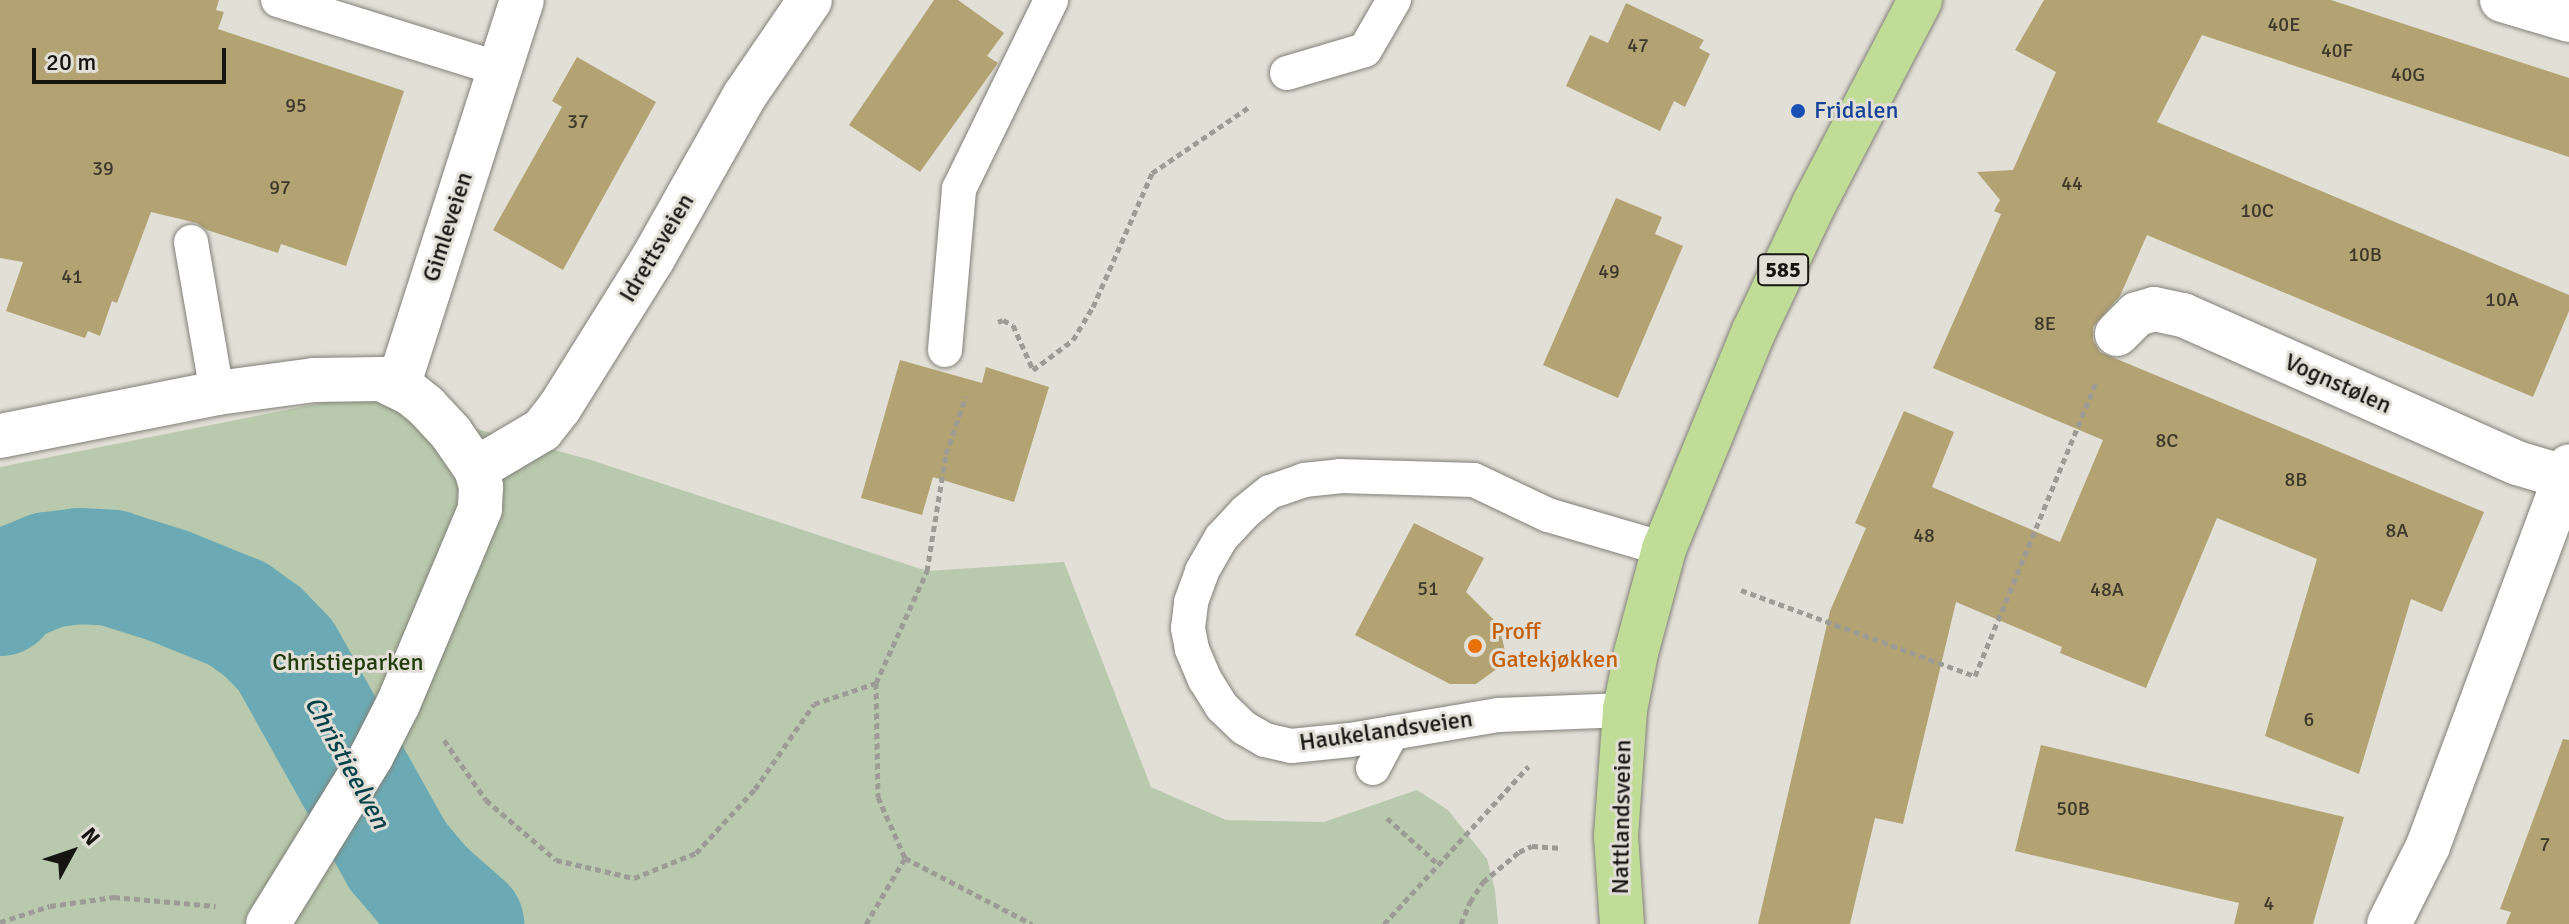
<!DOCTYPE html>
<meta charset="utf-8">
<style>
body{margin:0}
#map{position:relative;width:2569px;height:924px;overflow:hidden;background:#e2dfd7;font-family:Signika,sans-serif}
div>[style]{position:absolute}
.green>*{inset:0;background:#b8c9ad}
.river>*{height:116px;margin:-58px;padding:0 58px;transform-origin:58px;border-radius:58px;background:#6baab4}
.building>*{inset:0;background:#b3a373}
.path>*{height:5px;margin-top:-2.5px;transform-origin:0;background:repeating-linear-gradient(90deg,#9d9b95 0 6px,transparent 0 10px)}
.roads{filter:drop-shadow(0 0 2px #828078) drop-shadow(0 0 2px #828078)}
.service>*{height:34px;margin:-17px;padding:0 17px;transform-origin:17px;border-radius:17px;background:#fff}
.minor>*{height:44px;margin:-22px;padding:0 22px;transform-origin:22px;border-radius:22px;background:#fff}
.primary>*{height:44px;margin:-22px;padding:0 22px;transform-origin:22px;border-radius:22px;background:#c0dc97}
.dots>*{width:22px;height:22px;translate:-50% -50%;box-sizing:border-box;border:4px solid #e2dfd7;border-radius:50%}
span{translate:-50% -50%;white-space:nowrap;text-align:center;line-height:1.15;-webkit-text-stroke:6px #e2dfd7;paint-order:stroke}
.number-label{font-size:20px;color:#3d382a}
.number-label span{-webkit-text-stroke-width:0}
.shield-label span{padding:2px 6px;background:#e2dfd7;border:2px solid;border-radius:6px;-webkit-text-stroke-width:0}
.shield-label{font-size:22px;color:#161512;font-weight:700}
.transit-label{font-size:24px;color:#164399}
.left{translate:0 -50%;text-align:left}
.street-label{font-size:24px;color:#161512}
.food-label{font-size:24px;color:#c56008}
.park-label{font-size:24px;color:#233b0c}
.water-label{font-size:26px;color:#03424a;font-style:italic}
.north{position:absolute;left:32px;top:812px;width:80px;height:80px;-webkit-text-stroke:6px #e2dfd7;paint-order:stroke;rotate:50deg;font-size:22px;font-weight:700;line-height:32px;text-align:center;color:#161512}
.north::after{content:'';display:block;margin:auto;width:28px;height:36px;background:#161512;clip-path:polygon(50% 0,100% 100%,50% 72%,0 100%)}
.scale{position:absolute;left:32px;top:48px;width:194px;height:36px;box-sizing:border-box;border:4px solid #161512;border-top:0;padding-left:10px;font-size:24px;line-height:28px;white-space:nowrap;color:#161512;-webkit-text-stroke:6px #e2dfd7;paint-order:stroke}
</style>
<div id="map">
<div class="green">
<i style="clip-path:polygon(356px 396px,591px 460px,927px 571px,1064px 562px,1151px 787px,1226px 820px,1324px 822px,1417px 790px,1448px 810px,1487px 859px,1495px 890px,1498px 924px,0 924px,0 467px)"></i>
</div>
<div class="river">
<i style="left:0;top:598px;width:15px;rotate:-53deg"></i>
<i style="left:9px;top:586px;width:42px;rotate:-22.3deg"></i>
<i style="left:48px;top:570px;width:31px;rotate:-7deg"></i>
<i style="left:79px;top:566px;width:33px;rotate:3deg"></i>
<i style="left:112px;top:568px;width:60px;rotate:17.5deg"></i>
<i style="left:169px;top:586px;width:74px;rotate:22.1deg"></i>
<i style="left:238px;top:614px;width:31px;rotate:36deg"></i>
<i style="left:263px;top:632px;width:33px;rotate:46deg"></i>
<i style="left:286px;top:656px;width:229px;rotate:60.8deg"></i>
<i style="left:398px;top:856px;width:42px;rotate:49.8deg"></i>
<i style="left:425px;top:888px;width:55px;rotate:41.3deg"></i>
</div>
<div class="building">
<i style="clip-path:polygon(0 0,219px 0,216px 10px,224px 12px,218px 29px,404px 91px,346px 266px,281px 244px,278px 253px,207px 230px,197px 223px,151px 212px,117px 303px,112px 301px,100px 336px,88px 331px,85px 338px,6px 311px,23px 262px,0 258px)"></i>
<i style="clip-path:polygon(934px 0,958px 0,1004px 33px,987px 56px,998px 63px,920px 172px,849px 125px)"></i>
<i style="clip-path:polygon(2044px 0,2331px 0,2569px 78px,2569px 157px,2202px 35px,2157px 122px,2569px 295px,2569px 311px,2533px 397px,2147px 235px,2120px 296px,2093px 327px,2093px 340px,2100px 352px,2484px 512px,2442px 612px,2411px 599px,2359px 774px,2265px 736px,2317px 559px,2217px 518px,2146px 688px,2060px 653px,2062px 647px,1956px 602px,1903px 824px,1875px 818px,1850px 924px,1758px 924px,1830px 611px,1866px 528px,1855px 523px,1904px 411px,1954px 432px,1932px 487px,2060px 542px,2103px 440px,1933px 368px,2001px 214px,1994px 211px,2000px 200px,1977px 172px,2013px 170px,2056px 72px,2015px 50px)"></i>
<i style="clip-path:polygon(1626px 3px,1704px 40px,1699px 48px,1710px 54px,1685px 107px,1674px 101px,1660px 131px,1566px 86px,1590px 35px,1608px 43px)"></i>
<i style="clip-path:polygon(577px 57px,656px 102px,563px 270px,493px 230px,562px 107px,552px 101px)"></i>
<i style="clip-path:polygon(1616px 198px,1662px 217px,1655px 234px,1683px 246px,1618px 398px,1543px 365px)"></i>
<i style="clip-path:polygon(900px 360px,982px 383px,986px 367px,1049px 387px,1014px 502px,933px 477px,922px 515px,861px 498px)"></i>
<i style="clip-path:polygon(1414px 523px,1484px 558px,1466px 592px,1499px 625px,1505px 651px,1498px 668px,1476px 684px,1450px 684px,1355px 635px)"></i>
<i style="clip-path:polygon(2563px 739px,2569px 740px,2569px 924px,2506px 924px,2511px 912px,2500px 909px)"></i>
<i style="clip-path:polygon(2041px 745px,2344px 817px,2313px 924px,2234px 924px,2239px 903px,2015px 851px)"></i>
</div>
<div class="path">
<i style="left:998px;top:322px;width:5px;rotate:-22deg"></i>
<i style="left:1003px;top:320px;width:11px;rotate:27deg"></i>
<i style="left:1013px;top:325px;width:49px;rotate:66deg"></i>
<i style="left:1033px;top:370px;width:50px;rotate:-36.9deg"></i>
<i style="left:1073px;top:340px;width:39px;rotate:-59deg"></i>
<i style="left:1093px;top:307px;width:146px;rotate:-66.2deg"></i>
<i style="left:1152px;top:173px;width:117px;rotate:-34.2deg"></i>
<i style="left:1741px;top:590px;width:249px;rotate:20.2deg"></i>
<i style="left:1975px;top:676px;width:317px;rotate:-67.6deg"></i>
<i style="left:876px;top:683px;width:123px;rotate:-65.5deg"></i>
<i style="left:927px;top:571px;width:119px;rotate:-80.8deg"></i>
<i style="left:946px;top:454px;width:61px;rotate:-71deg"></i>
<i style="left:444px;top:740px;width:73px;rotate:55deg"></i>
<i style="left:486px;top:800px;width:92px;rotate:40.6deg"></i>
<i style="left:556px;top:860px;width:80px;rotate:13deg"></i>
<i style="left:634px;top:878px;width:67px;rotate:-22deg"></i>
<i style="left:696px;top:853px;width:87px;rotate:-47.3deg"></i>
<i style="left:755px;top:789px;width:103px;rotate:-55.2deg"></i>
<i style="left:814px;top:704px;width:65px;rotate:-18.7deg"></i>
<i style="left:876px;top:683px;width:114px;rotate:89deg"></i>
<i style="left:878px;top:797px;width:67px;rotate:66.1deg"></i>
<i style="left:905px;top:858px;width:143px;rotate:27.5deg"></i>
<i style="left:1387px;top:818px;width:67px;rotate:42deg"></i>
<i style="left:0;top:922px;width:52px;rotate:-17.7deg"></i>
<i style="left:50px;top:906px;width:65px;rotate:-8deg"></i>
<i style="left:114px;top:897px;width:102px;rotate:5deg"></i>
<i style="left:866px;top:924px;width:77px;rotate:-59.4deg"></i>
<i style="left:1384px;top:924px;width:214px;rotate:-47.5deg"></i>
<i style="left:1461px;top:924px;width:24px;rotate:-68deg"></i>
<i style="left:1470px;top:902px;width:24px;rotate:-57deg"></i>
<i style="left:1483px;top:882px;width:47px;rotate:-39.8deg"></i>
<i style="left:1519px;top:852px;width:14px;rotate:-25deg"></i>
<i style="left:1532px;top:846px;width:30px;rotate:4deg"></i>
</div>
<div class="roads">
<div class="service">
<i style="left:278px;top:0;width:232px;rotate:17.3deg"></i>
<i style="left:1287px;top:73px;width:81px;rotate:-16.4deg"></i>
<i style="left:1365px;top:50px;width:58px;rotate:-59.9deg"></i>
<i style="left:191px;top:242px;width:153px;rotate:80.2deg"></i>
<i style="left:945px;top:350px;width:162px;rotate:-85deg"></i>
<i style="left:959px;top:189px;width:210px;rotate:-64deg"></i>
<i style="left:1625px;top:710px;width:127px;rotate:177.7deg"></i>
<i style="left:1498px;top:715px;width:150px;rotate:170.4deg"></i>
<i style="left:1350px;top:740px;width:59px;rotate:174.2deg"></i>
<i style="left:1291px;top:746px;width:27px;rotate:-167deg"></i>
<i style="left:1265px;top:740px;width:24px;rotate:-150deg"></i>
<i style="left:1244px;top:728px;width:30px;rotate:-136deg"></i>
<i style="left:1222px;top:707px;width:32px;rotate:-122deg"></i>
<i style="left:1205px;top:680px;width:34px;rotate:-113deg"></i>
<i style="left:1192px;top:649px;width:21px;rotate:-101deg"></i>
<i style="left:1188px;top:628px;width:26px;rotate:-83deg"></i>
<i style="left:1191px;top:602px;width:33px;rotate:-70deg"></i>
<i style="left:1202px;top:571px;width:38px;rotate:-60deg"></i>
<i style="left:1221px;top:538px;width:35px;rotate:-47deg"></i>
<i style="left:1245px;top:512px;width:32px;rotate:-39deg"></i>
<i style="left:1270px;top:492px;width:36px;rotate:-19deg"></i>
<i style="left:1304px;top:480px;width:36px;rotate:-6deg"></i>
<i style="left:1340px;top:476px;width:134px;rotate:1.7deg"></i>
<i style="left:1474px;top:480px;width:82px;rotate:25.3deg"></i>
<i style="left:1548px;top:515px;width:121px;rotate:16.3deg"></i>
<i style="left:1373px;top:768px;width:40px;rotate:-62deg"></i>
</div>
<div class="minor">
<i style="left:2502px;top:0;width:70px;rotate:16.6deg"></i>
<i style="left:2117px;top:334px;width:28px;rotate:-45deg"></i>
<i style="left:2137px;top:314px;width:18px;rotate:-16deg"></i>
<i style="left:2154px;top:309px;width:30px;rotate:12deg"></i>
<i style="left:2183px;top:315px;width:365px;rotate:23.9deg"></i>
<i style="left:2517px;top:463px;width:49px;rotate:16.6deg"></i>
<i style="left:398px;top:386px;width:405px;rotate:-72.2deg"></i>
<i style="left:0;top:436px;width:221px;rotate:-11.2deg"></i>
<i style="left:217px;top:393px;width:98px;rotate:-7.6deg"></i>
<i style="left:314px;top:380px;width:67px;rotate:-0.9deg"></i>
<i style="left:381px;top:379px;width:32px;rotate:26deg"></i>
<i style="left:410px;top:393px;width:21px;rotate:39deg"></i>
<i style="left:426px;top:406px;width:37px;rotate:47deg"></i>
<i style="left:451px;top:433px;width:44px;rotate:55.2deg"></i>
<i style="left:476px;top:469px;width:19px;rotate:74deg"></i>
<i style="left:481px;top:487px;width:22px;rotate:93deg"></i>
<i style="left:480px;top:509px;width:212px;rotate:112.8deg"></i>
<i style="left:398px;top:704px;width:59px;rotate:117deg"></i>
<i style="left:371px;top:757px;width:196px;rotate:121.7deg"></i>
<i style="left:476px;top:469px;width:77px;rotate:-30.6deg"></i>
<i style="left:542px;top:430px;width:29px;rotate:-52deg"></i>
<i style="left:560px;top:407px;width:173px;rotate:-58deg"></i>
<i style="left:652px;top:260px;width:189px;rotate:-60.6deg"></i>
<i style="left:745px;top:95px;width:115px;rotate:-55.6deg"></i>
<i style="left:2389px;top:924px;width:87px;rotate:-63.4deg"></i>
<i style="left:2428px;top:846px;width:405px;rotate:-69.6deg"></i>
</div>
<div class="primary">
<i style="left:1622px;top:924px;width:88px;rotate:-93.9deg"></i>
<i style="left:1616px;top:836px;width:126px;rotate:-85.9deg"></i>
<i style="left:1625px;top:710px;width:58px;rotate:-79.1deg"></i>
<i style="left:1636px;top:653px;width:108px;rotate:-74.9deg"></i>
<i style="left:1664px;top:549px;width:236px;rotate:-67.6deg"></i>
<i style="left:1754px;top:331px;width:140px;rotate:-64.7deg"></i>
<i style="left:1814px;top:204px;width:230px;rotate:-62.5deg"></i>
</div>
</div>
<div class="dots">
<i style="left:1798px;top:111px;background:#1a4fb4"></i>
<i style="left:1475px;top:646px;background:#e8710a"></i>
</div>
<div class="number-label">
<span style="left:2284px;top:24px">40E</span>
<span style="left:1638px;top:45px">47</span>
<span style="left:2337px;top:50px">40F</span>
<span style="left:2408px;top:74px">40G</span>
<span style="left:296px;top:105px">95</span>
<span style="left:578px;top:121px">37</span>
<span style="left:103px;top:168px">39</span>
<span style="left:2072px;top:183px">44</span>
<span style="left:280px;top:187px">97</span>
<span style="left:2257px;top:210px">10C</span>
<span style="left:2365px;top:254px">10B</span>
<span style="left:1609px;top:271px">49</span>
<span style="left:72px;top:276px">41</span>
<span style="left:2502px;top:299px">10A</span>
<span style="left:2045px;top:323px">8E</span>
<span style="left:2167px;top:440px">8C</span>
<span style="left:2296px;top:479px">8B</span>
<span style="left:2397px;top:530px">8A</span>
<span style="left:1924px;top:535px">48</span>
<span style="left:1428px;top:588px">51</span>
<span style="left:2107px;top:589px">48A</span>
<span style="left:2309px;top:719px">6</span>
<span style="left:2073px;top:808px">50B</span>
<span style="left:2545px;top:844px">7</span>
<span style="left:2269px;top:903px">4</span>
</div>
<div class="shield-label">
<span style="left:1783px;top:270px">585</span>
</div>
<div class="transit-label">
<span class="left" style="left:1814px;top:111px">Fridalen</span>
</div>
<div class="street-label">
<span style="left:448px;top:227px;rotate:-72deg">Gimleveien</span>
<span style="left:657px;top:248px;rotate:-59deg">Idrettsveien</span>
<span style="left:2338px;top:384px;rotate:24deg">Vognstølen</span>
<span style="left:1386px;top:731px;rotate:-8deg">Haukelandsveien</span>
<span style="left:1622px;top:817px;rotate:-89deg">Nattlandsveien</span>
</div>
<div class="food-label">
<span class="left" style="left:1491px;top:646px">Proff<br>Gatekjøkken</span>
</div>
<div class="park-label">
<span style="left:348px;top:663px">Christieparken</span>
</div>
<div class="water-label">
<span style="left:346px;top:763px;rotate:61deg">Christieelven</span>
</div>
<div class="north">N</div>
<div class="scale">20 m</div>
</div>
